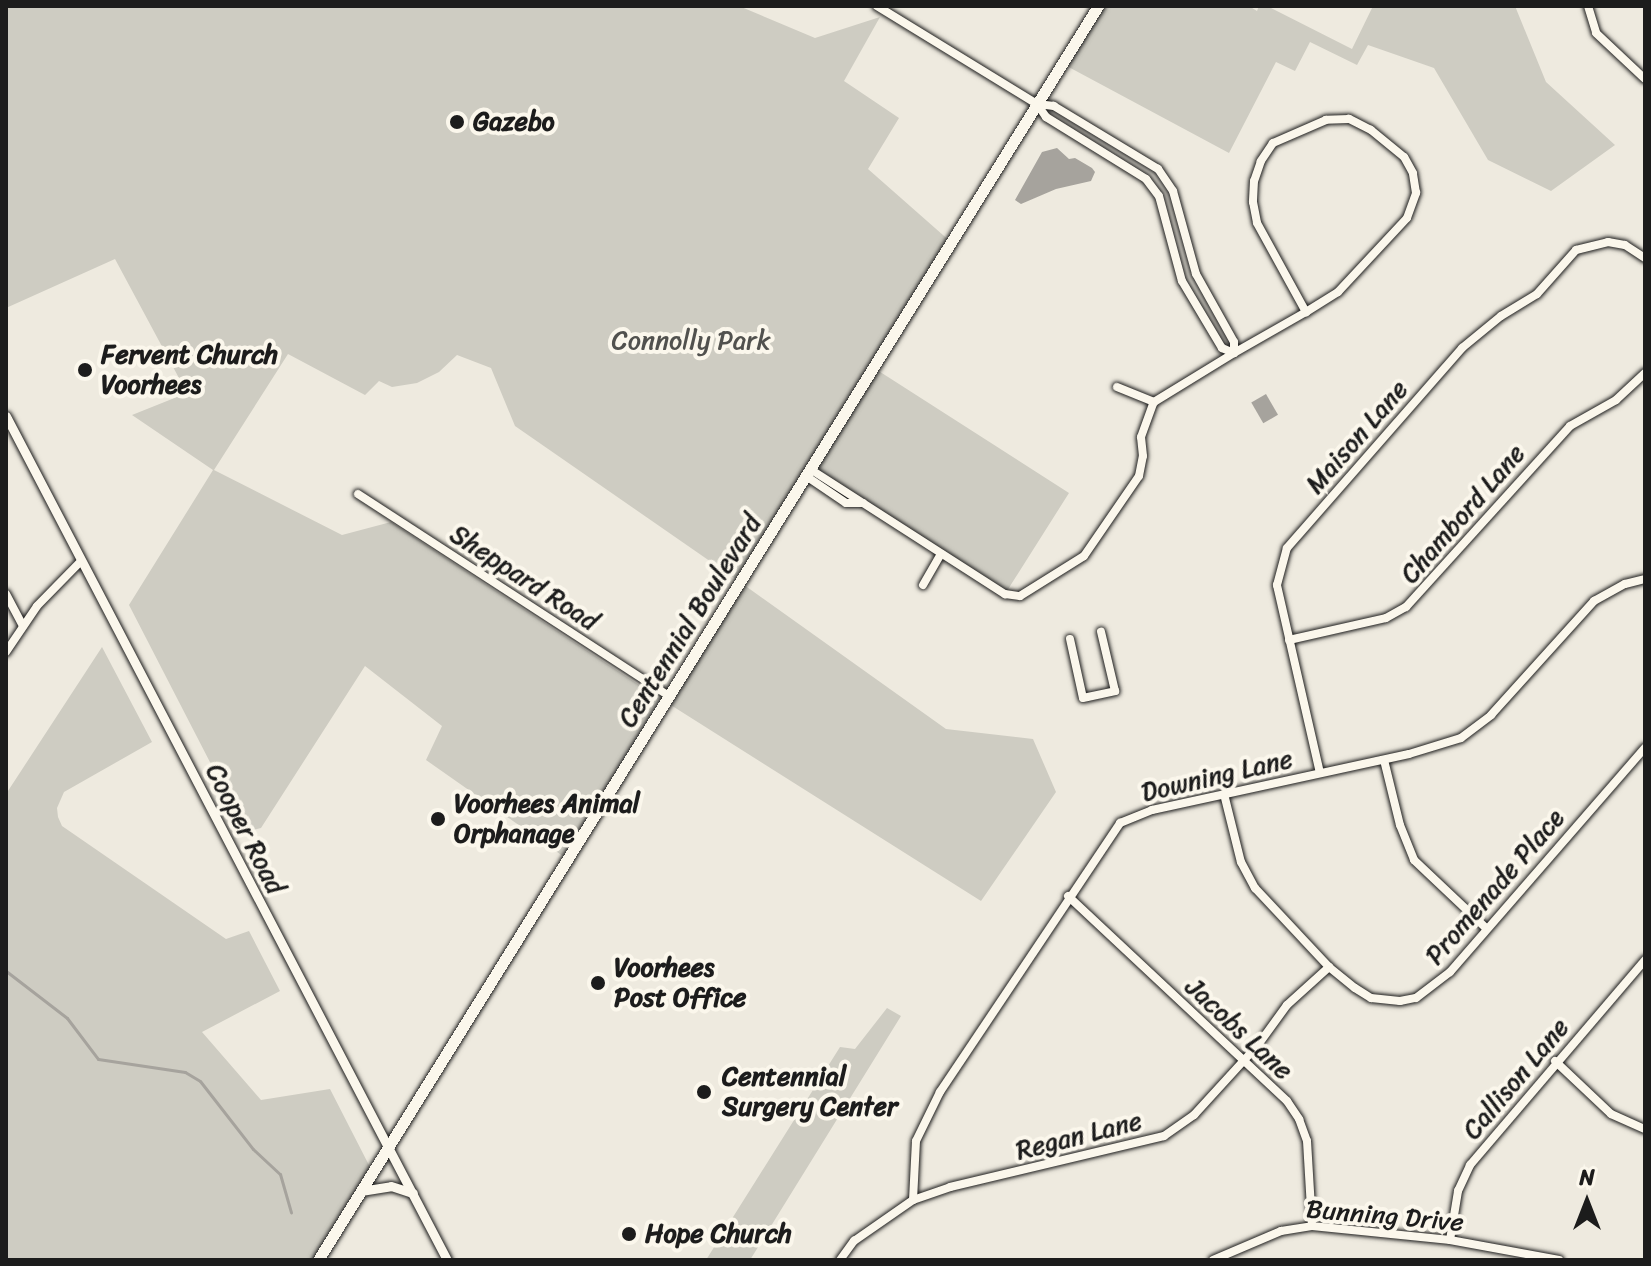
<!DOCTYPE html>
<style>
body{margin:0}
#map{position:relative;width:1651px;height:1266px;overflow:hidden;background:#eeeadf;font-family:Sriracha,sans-serif}
div>[style]{position:absolute}
.green>*{inset:0;background:#ceccc2}
.water>*{inset:0;background:#a6a39d;transform-origin:0 0}
.stream>*{height:3px;margin:-1.5px;padding:0 1.5px;transform-origin:1.5px;border-radius:1.5px;background:#a6a39d}
.roads{filter:drop-shadow(0 0 2px #1c1c1c) drop-shadow(0 0 2px #1c1c1c)}
.minor>*{height:8px;margin:-4px;padding:0 4px;transform-origin:4px;border-radius:4px;background:#fbf7ec}
.tertiary>*{height:9px;margin:-4.5px;padding:0 4.5px;transform-origin:4.5px;border-radius:4.5px;background:#fbf7ec}
.secondary>*{height:11px;margin:-5.5px;padding:0 5.5px;transform-origin:5.5px;border-radius:5.5px;background:#fbf7ec}
.dots>*{width:22px;height:22px;translate:-50% -50%;box-sizing:border-box;border:4px solid #fbf7ec;border-radius:50%}
span{translate:-50% -50%;white-space:nowrap;text-align:center;line-height:1.15;-webkit-text-stroke:8px #fbf7ec;paint-order:stroke}
.poi-label{font-size:26px;color:#1c1c1c;font-weight:700}
.left{translate:0 -50%;text-align:left}
.park-label{font-size:26px;color:#51514e}
.street-label{font-size:26px;color:#1c1c1c}
.frame{position:absolute;inset:0;border:8px solid #1c1c1c;pointer-events:none}
.north{position:absolute;left:1547px;top:1162px;width:80px;height:80px;-webkit-text-stroke:6px #fbf7ec;paint-order:stroke;rotate:0deg;font-size:22px;font-weight:700;line-height:32px;text-align:center;color:#1c1c1c}
.north::after{content:'';display:block;margin:auto;width:28px;height:36px;background:#1c1c1c;clip-path:polygon(50% 0,100% 100%,50% 72%,0 100%)}
</style>
<div id="map">
<div class="green">
<i style="clip-path:polygon(evenodd,6px 6px,739px 6px,815px 38px,880px 17px,844px 81px,899px 118px,868px 169px,952px 243px,874px 368px,1069px 493px,1005px 594px,810px 469px,740px 582px,946px 729px,1033px 739px,1056px 792px,981px 901px,666px 702px,567px 859px,426px 760px,442px 726px,365px 666px,261px 828px,246px 832px,129px 605px,213px 470px,132px 415px,187px 393px,115px 259px,6px 308px,6px 6px,288px 354px,365px 395px,379px 381px,392px 387px,417px 383px,439px 372px,457px 355px,491px 368px,515px 426px,740px 582px,665px 702px,391px 522px,342px 535px,214px 470px,288px 354px)"></i>
<i style="clip-path:polygon(1098px 6px,1249px 6px,1257px 11px,1259px 6px,1267px 6px,1352px 49px,1373px 6px,1515px 6px,1546px 82px,1615px 145px,1551px 191px,1488px 160px,1434px 68px,1368px 45px,1357px 65px,1310px 42px,1295px 71px,1276px 62px,1229px 153px,1063px 64px)"></i>
<i style="clip-path:polygon(102px 647px,152px 742px,64px 792px,57px 808px,58px 817px,62px 826px,226px 939px,249px 931px,280px 991px,202px 1032px,261px 1100px,330px 1089px,372px 1171px,318px 1260px,6px 1260px,6px 794px)"></i>
<i style="clip-path:polygon(887px 1008px,901px 1016px,750px 1260px,706px 1260px,840px 1047px,855px 1049px)"></i>
</div>
<div class="water">
<i style="clip-path:polygon(1057px 148px,1069px 159px,1075px 158px,1092px 168px,1095px 172px,1091px 181px,1056px 189px,1021px 204px,1015px 200px,1042px 152px)"></i>
<i style="left:1266px;top:394px;width:24px;height:17px;rotate:60deg"></i>
</div>
<div class="stream">
<i style="left:6px;top:971px;width:77px;rotate:37.6deg"></i>
<i style="left:67px;top:1018px;width:51px;rotate:52.9deg"></i>
<i style="left:98px;top:1059px;width:88px;rotate:8.5deg"></i>
<i style="left:185px;top:1072px;width:17px;rotate:31deg"></i>
<i style="left:200px;top:1081px;width:86px;rotate:52.1deg"></i>
<i style="left:253px;top:1149px;width:37px;rotate:43deg"></i>
<i style="left:280px;top:1174px;width:40px;rotate:74deg"></i>
<i style="left:6px;top:1173px;width:46px;rotate:90deg"></i>
</div>
<div class="roads">
<div class="minor">
<i style="left:877px;top:6px;width:188px;rotate:31.5deg"></i>
<i style="left:1037px;top:104px;width:16px;rotate:55deg"></i>
<i style="left:1046px;top:117px;width:118px;rotate:31.8deg"></i>
<i style="left:1146px;top:179px;width:21px;rotate:53deg"></i>
<i style="left:1159px;top:196px;width:88px;rotate:74.9deg"></i>
<i style="left:1182px;top:281px;width:78px;rotate:59.2deg"></i>
<i style="left:1222px;top:348px;width:13px;rotate:23deg"></i>
<i style="left:1234px;top:353px;width:11px;rotate:-90deg"></i>
<i style="left:1234px;top:342px;width:78px;rotate:-119.2deg"></i>
<i style="left:1196px;top:274px;width:86px;rotate:-105.5deg"></i>
<i style="left:1173px;top:191px;width:27px;rotate:-124deg"></i>
<i style="left:1158px;top:169px;width:122px;rotate:-148.8deg"></i>
<i style="left:1054px;top:106px;width:17px;rotate:-173deg"></i>
<i style="left:1588px;top:6px;width:28px;rotate:73deg"></i>
<i style="left:1596px;top:33px;width:67px;rotate:43.2deg"></i>
<i style="left:1117px;top:387px;width:40px;rotate:22deg"></i>
<i style="left:810px;top:469px;width:232px;rotate:32.7deg"></i>
<i style="left:1005px;top:594px;width:15px;rotate:8deg"></i>
<i style="left:1020px;top:596px;width:75px;rotate:-32deg"></i>
<i style="left:1084px;top:556px;width:97px;rotate:-55.5deg"></i>
<i style="left:1139px;top:476px;width:20px;rotate:-79deg"></i>
<i style="left:1143px;top:456px;width:19px;rotate:-96deg"></i>
<i style="left:1141px;top:437px;width:37px;rotate:-70deg"></i>
<i style="left:1154px;top:402px;width:94px;rotate:-31.5deg"></i>
<i style="left:1234px;top:353px;width:83px;rotate:-29.7deg"></i>
<i style="left:1306px;top:312px;width:38px;rotate:-32deg"></i>
<i style="left:1338px;top:292px;width:101px;rotate:-47deg"></i>
<i style="left:1407px;top:218px;width:27px;rotate:-70deg"></i>
<i style="left:1416px;top:193px;width:20px;rotate:-99deg"></i>
<i style="left:1413px;top:173px;width:18px;rotate:-119deg"></i>
<i style="left:1404px;top:157px;width:43px;rotate:-140.7deg"></i>
<i style="left:1371px;top:130px;width:25px;rotate:-153deg"></i>
<i style="left:1349px;top:119px;width:23px;rotate:178deg"></i>
<i style="left:1326px;top:120px;width:58px;rotate:156.5deg"></i>
<i style="left:1273px;top:143px;width:22px;rotate:124deg"></i>
<i style="left:1261px;top:161px;width:21px;rotate:109deg"></i>
<i style="left:1254px;top:181px;width:21px;rotate:93deg"></i>
<i style="left:1253px;top:202px;width:21px;rotate:79deg"></i>
<i style="left:1257px;top:223px;width:102px;rotate:61.2deg"></i>
<i style="left:806px;top:476px;width:48px;rotate:34deg"></i>
<i style="left:846px;top:503px;width:17px"></i>
<i style="left:358px;top:494px;width:371px;rotate:33deg"></i>
<i style="left:923px;top:585px;width:36px;rotate:-60deg"></i>
<i style="left:6px;top:594px;width:36px;rotate:62deg"></i>
<i style="left:1070px;top:639px;width:60px;rotate:77.6deg"></i>
<i style="left:1083px;top:698px;width:33px;rotate:-12deg"></i>
<i style="left:1115px;top:691px;width:61px;rotate:-103.3deg"></i>
<i style="left:1289px;top:640px;width:99px;rotate:-12.8deg"></i>
<i style="left:1386px;top:618px;width:23px;rotate:-29deg"></i>
<i style="left:1406px;top:607px;width:244px;rotate:-47.8deg"></i>
<i style="left:1570px;top:426px;width:53px;rotate:-29.5deg"></i>
<i style="left:1616px;top:400px;width:40px;rotate:-43deg"></i>
<i style="left:6px;top:652px;width:55px;rotate:-56deg"></i>
<i style="left:37px;top:606px;width:63px;rotate:-45.6deg"></i>
<i style="left:1384px;top:760px;width:67px;rotate:76.2deg"></i>
<i style="left:1400px;top:825px;width:38px;rotate:68deg"></i>
<i style="left:1414px;top:860px;width:99px;rotate:43.4deg"></i>
<i style="left:1320px;top:773px;width:193px;rotate:-102.9deg"></i>
<i style="left:1277px;top:585px;width:38px;rotate:-75deg"></i>
<i style="left:1287px;top:548px;width:266px;rotate:-48.8deg"></i>
<i style="left:1462px;top:348px;width:50px;rotate:-39.4deg"></i>
<i style="left:1501px;top:316px;width:42px;rotate:-31.4deg"></i>
<i style="left:1537px;top:294px;width:59px;rotate:-48.4deg"></i>
<i style="left:1576px;top:250px;width:33px;rotate:-14deg"></i>
<i style="left:1608px;top:242px;width:17px;rotate:10deg"></i>
<i style="left:1625px;top:245px;width:24px;rotate:33deg"></i>
<i style="left:1224px;top:794px;width:70px;rotate:76deg"></i>
<i style="left:1241px;top:862px;width:30px;rotate:62deg"></i>
<i style="left:1255px;top:888px;width:108px;rotate:46.9deg"></i>
<i style="left:1329px;top:967px;width:33px;rotate:39deg"></i>
<i style="left:1355px;top:988px;width:19px;rotate:32deg"></i>
<i style="left:1371px;top:998px;width:29px;rotate:6deg"></i>
<i style="left:1400px;top:1001px;width:16px;rotate:-11deg"></i>
<i style="left:1416px;top:998px;width:43px;rotate:-37.4deg"></i>
<i style="left:1450px;top:972px;width:297px;rotate:-49deg"></i>
<i style="left:1068px;top:896px;width:300px;rotate:43.1deg"></i>
<i style="left:1287px;top:1101px;width:22px;rotate:56deg"></i>
<i style="left:1299px;top:1119px;width:23px;rotate:70deg"></i>
<i style="left:1307px;top:1141px;width:85px;rotate:86.6deg"></i>
<i style="left:1555px;top:1061px;width:77px;rotate:43.4deg"></i>
<i style="left:1611px;top:1114px;width:37px;rotate:24deg"></i>
<i style="left:913px;top:1200px;width:59px;rotate:-87.1deg"></i>
<i style="left:916px;top:1141px;width:55px;rotate:-63.9deg"></i>
<i style="left:940px;top:1092px;width:324px;rotate:-56.2deg"></i>
<i style="left:1120px;top:823px;width:35px;rotate:-22deg"></i>
<i style="left:1152px;top:810px;width:263px;rotate:-12.3deg"></i>
<i style="left:1409px;top:754px;width:54px;rotate:-17.1deg"></i>
<i style="left:1461px;top:738px;width:38px;rotate:-37deg"></i>
<i style="left:1491px;top:715px;width:154px;rotate:-47.9deg"></i>
<i style="left:1594px;top:601px;width:35px;rotate:-29deg"></i>
<i style="left:1625px;top:584px;width:21px;rotate:-14deg"></i>
<i style="left:1450px;top:1240px;width:50px;rotate:-80.7deg"></i>
<i style="left:1458px;top:1191px;width:29px;rotate:-65deg"></i>
<i style="left:1470px;top:1165px;width:270px;rotate:-49.5deg"></i>
<i style="left:840px;top:1260px;width:24px;rotate:-54deg"></i>
<i style="left:854px;top:1241px;width:72px;rotate:-34.8deg"></i>
<i style="left:913px;top:1200px;width:39px;rotate:-19deg"></i>
<i style="left:950px;top:1187px;width:220px;rotate:-13.4deg"></i>
<i style="left:1164px;top:1136px;width:37px;rotate:-35deg"></i>
<i style="left:1194px;top:1115px;width:95px;rotate:-47.6deg"></i>
<i style="left:1258px;top:1045px;width:49px;rotate:-54.1deg"></i>
<i style="left:1287px;top:1005px;width:57px;rotate:-42.1deg"></i>
<i style="left:1213px;top:1260px;width:74px;rotate:-23.1deg"></i>
<i style="left:1281px;top:1231px;width:31px;rotate:-9deg"></i>
<i style="left:1312px;top:1226px;width:139px;rotate:5.8deg"></i>
<i style="left:1450px;top:1240px;width:111px;rotate:10.4deg"></i>
</div>
<div class="tertiary">
<i style="left:6px;top:416px;width:952px;rotate:62.41deg"></i>
<i style="left:361px;top:1191px;width:30px;rotate:-9deg"></i>
<i style="left:391px;top:1186px;width:23px;rotate:18deg"></i>
</div>
<div class="secondary">
<i style="left:318px;top:1260px;width:1477px;rotate:-58.12deg"></i>
</div>
</div>
<div class="dots">
<i style="left:457px;top:122px;background:#1c1c1c"></i>
<i style="left:85px;top:370px;background:#1c1c1c"></i>
<i style="left:438px;top:819px;background:#1c1c1c"></i>
<i style="left:598px;top:983px;background:#1c1c1c"></i>
<i style="left:704px;top:1092px;background:#1c1c1c"></i>
<i style="left:629px;top:1234px;background:#1c1c1c"></i>
</div>
<div class="poi-label">
<span class="left" style="left:473px;top:122px">Gazebo</span>
<span class="left" style="left:101px;top:370px">Fervent Church<br>Voorhees</span>
<span class="left" style="left:454px;top:819px">Voorhees Animal<br>Orphanage</span>
<span class="left" style="left:614px;top:983px">Voorhees<br>Post Office</span>
<span class="left" style="left:722px;top:1092px">Centennial<br>Surgery Center</span>
<span class="left" style="left:645px;top:1234px">Hope Church</span>
</div>
<div class="park-label">
<span style="left:691px;top:341px">Connolly Park</span>
</div>
<div class="street-label">
<span style="left:1357px;top:437px;rotate:-49deg">Maison Lane</span>
<span style="left:1463px;top:514px;rotate:-49deg">Chambord Lane</span>
<span style="left:524px;top:578px;rotate:33deg">Sheppard Road</span>
<span style="left:690px;top:621px;rotate:-58deg">Centennial Boulevard</span>
<span style="left:1217px;top:776px;rotate:-13deg">Downing Lane</span>
<span style="left:245px;top:829px;rotate:63deg">Cooper Road</span>
<span style="left:1495px;top:887px;rotate:-49deg">Promenade Place</span>
<span style="left:1239px;top:1029px;rotate:43deg">Jacobs Lane</span>
<span style="left:1516px;top:1079px;rotate:-50deg">Callison Lane</span>
<span style="left:1079px;top:1136px;rotate:-14deg">Regan Lane</span>
<span style="left:1385px;top:1216px;rotate:5deg">Bunning Drive</span>
</div>
<div class="frame"></div>
<div class="north">N</div>
</div>
